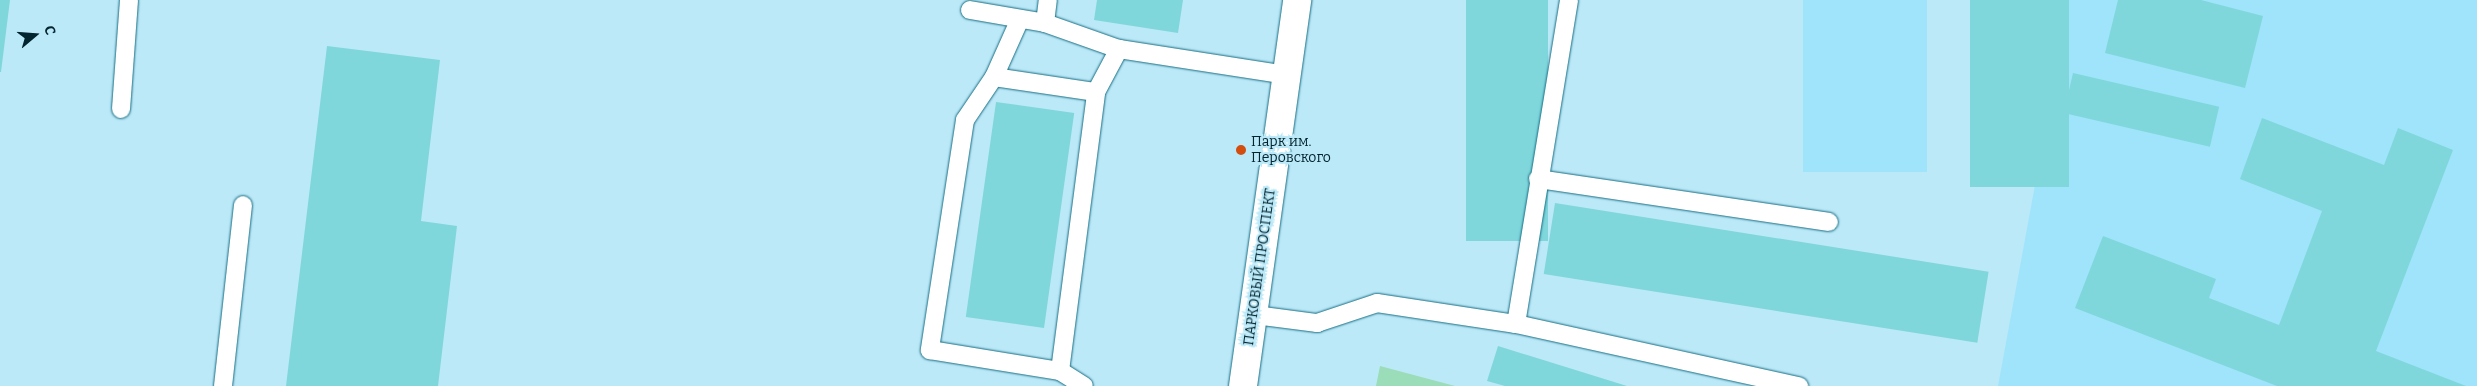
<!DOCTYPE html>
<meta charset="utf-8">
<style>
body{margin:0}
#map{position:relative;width:2477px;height:386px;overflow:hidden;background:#bce9f8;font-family:Bitter,serif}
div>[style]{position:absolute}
.built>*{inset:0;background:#9fe4fb;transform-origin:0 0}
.green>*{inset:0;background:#9addb8}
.building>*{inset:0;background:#7fd7dc;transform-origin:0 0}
.roads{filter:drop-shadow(0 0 1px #156e84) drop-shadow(0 0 1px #156e84)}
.lane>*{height:18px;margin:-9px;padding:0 9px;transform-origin:9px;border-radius:9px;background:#fff}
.secondary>*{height:28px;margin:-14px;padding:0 14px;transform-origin:14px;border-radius:14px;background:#fff}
.dots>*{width:14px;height:14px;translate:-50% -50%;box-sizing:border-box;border:2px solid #bce9f8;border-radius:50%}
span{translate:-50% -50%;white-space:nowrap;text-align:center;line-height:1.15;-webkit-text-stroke:4px #bce9f8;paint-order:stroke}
.poi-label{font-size:14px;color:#02252f}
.left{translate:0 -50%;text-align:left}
.street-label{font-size:14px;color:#02252f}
.north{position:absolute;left:10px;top:10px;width:50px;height:50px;-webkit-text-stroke:4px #bce9f8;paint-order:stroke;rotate:72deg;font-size:14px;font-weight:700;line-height:20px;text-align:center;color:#02252f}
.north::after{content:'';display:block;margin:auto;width:18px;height:22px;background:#02252f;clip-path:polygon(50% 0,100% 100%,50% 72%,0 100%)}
</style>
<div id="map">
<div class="built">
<i style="left:1803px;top:0;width:124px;height:172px"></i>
<i style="clip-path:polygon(2069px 0,2477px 0,2477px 386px,1998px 386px)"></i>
</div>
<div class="green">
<i style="clip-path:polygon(1380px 366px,1455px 386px,1376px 386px)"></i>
</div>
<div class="building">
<i style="clip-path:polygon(0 0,10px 0,1px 72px,0 72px)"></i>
<i style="clip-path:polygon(1097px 0,1183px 0,1178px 33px,1094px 20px)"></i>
<i style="left:1466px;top:0;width:82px;height:241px"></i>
<i style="left:1970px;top:0;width:99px;height:187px"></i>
<i style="clip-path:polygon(2118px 0,2201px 0,2263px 16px,2245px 88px,2105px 53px)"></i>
<i style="clip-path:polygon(327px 46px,440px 60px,421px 221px,457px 226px,438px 386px,286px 386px)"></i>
<i style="left:2073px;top:73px;width:150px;height:41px;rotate:13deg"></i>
<i style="left:996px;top:102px;width:79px;height:217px;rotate:8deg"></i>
<i style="clip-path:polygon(2262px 118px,2384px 165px,2398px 128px,2453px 150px,2376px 351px,2466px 386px,2277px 386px,2075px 308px,2103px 236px,2216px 279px,2209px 298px,2279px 325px,2322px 211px,2240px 179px)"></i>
<i style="left:1555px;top:203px;width:439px;height:72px;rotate:9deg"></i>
<i style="clip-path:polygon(1498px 346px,1627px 386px,1505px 386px,1487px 381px)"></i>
</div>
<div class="roads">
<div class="lane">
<i style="left:970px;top:10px;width:76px;rotate:9.8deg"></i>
<i style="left:1045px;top:23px;width:78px;rotate:19.4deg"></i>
<i style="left:1119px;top:49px;width:169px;rotate:8.8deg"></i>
<i style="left:1020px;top:19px;width:64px;rotate:114.1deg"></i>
<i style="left:994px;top:77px;width:103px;rotate:8.4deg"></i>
<i style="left:1045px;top:23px;width:23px;rotate:-83deg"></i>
<i style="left:994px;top:77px;width:52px;rotate:124deg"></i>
<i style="left:965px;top:120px;width:233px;rotate:98.7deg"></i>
<i style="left:930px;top:350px;width:132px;rotate:9.2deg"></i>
<i style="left:1060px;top:371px;width:28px;rotate:32deg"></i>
<i style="left:121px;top:109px;width:109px;rotate:-85.8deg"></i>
<i style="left:1538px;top:179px;width:294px;rotate:8.4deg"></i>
<i style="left:1255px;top:315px;width:63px;rotate:7.4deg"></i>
<i style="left:1317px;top:323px;width:63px;rotate:-18.4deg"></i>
<i style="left:1377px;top:303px;width:141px;rotate:8.6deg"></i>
<i style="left:1516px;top:324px;width:290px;rotate:12.4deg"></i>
<i style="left:1516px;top:324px;width:328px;rotate:-80.7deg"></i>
<i style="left:1060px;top:371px;width:281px;rotate:-82.6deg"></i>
<i style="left:1096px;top:92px;width:49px;rotate:-61.9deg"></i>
<i style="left:223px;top:386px;width:182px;rotate:-83.7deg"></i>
</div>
<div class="secondary">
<i style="left:1243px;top:386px;width:390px;rotate:-82deg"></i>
</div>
</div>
<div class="dots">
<i style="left:1241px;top:150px;background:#d24d0e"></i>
</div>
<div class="poi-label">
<span class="left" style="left:1251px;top:150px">Парк им.<br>Перовского</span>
</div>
<div class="street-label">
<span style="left:1260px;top:267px;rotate:-82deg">ПАРКОВЫЙ ПРОСПЕКТ</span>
</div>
<div class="north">С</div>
</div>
